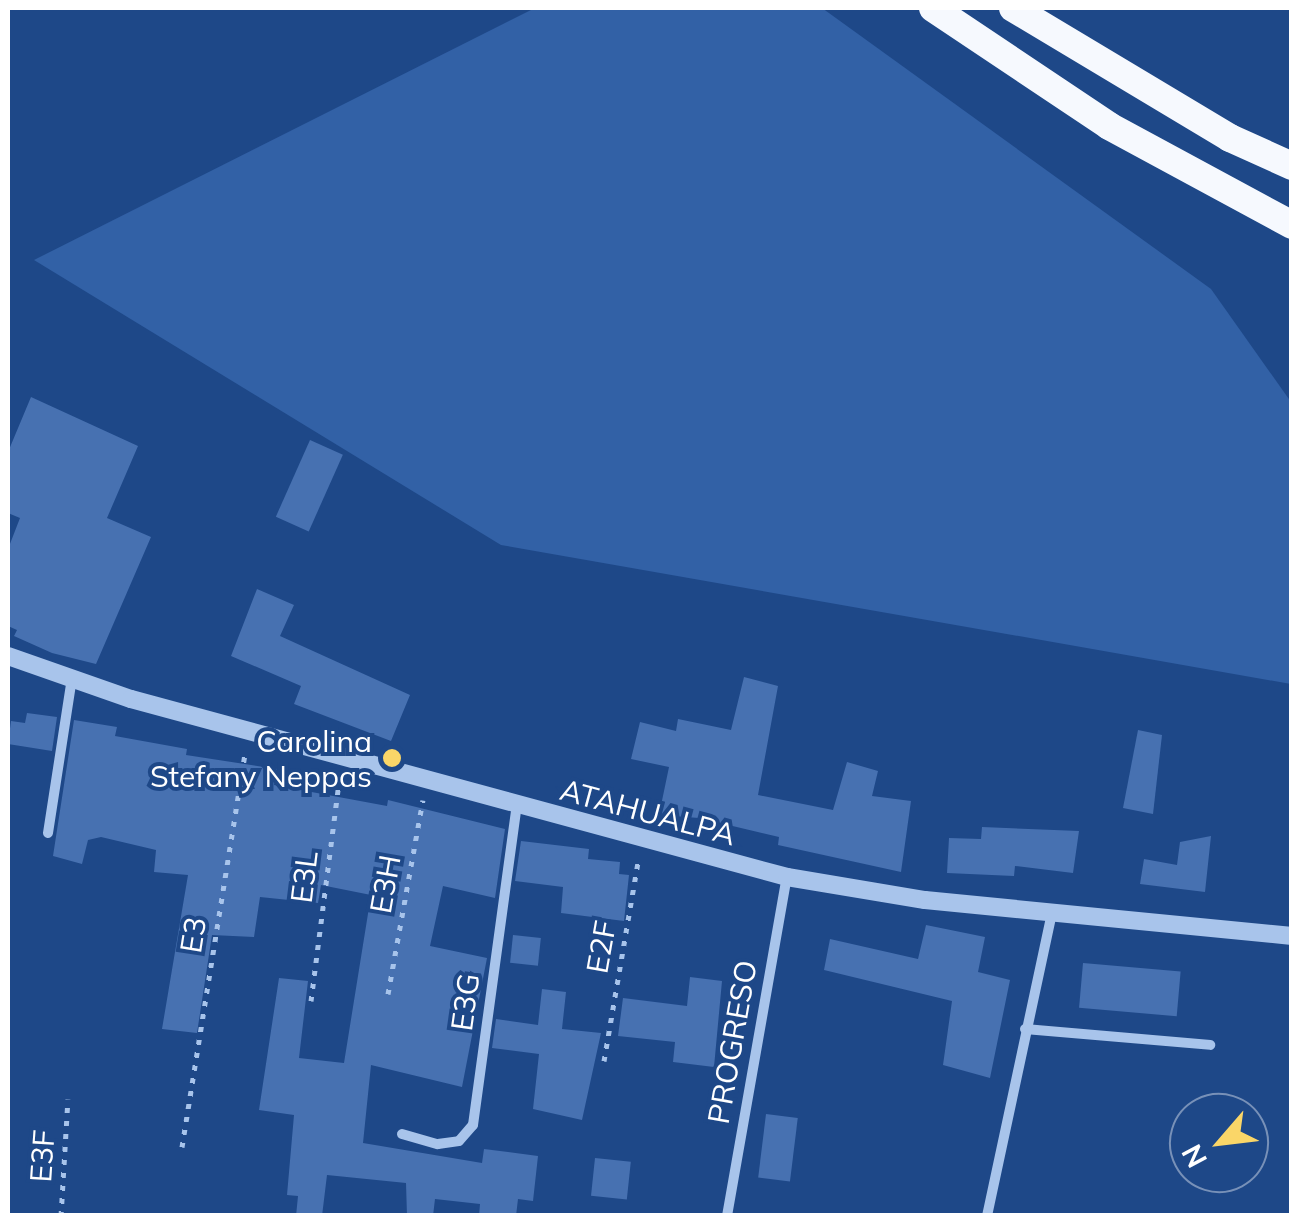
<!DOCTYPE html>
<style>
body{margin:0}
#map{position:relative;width:1299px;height:1223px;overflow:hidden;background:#1e4888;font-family:Mulish,sans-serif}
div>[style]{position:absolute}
.green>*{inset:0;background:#3261a6}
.building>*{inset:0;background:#4771b1;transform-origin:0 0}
.path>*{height:5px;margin-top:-2.5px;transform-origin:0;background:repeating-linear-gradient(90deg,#a8c4eb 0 5px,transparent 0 13px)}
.minor>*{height:10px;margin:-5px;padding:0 5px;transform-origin:5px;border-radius:5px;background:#a8c4eb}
.tertiary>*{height:18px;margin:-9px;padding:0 9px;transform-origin:9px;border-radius:9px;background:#a8c4eb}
.trunk>*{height:28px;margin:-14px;padding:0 14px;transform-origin:14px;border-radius:14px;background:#f6f9fe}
.dots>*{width:28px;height:28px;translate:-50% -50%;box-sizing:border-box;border:5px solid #1e4888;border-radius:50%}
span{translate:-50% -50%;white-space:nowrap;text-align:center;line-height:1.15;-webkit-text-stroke:8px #1e4888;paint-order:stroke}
.poi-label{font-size:30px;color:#fff}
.right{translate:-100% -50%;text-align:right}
.street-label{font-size:30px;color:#fff}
.frame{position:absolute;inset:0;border:10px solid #fff;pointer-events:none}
.north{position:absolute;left:1169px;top:1093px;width:100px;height:100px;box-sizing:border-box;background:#1e4888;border:2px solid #7891b8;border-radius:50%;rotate:242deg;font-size:28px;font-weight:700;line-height:40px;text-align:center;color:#fff}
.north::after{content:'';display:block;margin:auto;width:35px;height:45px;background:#fad668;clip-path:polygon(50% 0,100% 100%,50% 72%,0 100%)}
</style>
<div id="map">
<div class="green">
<i style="clip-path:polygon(535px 8px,822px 8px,1211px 289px,1291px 402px,1291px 684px,501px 545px,34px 260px)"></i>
</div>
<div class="building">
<i style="clip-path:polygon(31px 397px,138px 446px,107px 518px,151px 537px,96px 664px,52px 653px,14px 636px,17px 630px,8px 626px,8px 549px,20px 518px,8px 513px,8px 452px)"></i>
<i style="left:310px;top:440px;width:36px;height:84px;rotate:24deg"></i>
<i style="clip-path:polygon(257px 589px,294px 605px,280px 636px,410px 695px,391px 741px,294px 704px,301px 686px,231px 656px)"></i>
<i style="clip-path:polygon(744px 677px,778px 686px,758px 795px,833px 810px,847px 762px,878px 771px,872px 796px,911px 801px,901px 872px,778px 845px,779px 837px,699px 818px,659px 815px,669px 767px,631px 759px,640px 722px,676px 731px,678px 719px,731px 730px)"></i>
<i style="clip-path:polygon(27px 713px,57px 717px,52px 751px,8px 744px,11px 721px,25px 723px)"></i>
<i style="clip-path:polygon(74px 720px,117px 727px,115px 736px,187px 749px,186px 755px,277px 769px,274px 785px,387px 806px,388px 800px,505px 829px,495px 898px,443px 886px,430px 946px,487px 958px,462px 1087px,371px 1065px,363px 1143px,482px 1163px,484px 1149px,538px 1156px,533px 1201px,518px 1199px,516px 1216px,479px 1216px,480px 1204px,435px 1199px,433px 1216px,407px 1216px,406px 1183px,327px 1175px,322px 1216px,296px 1216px,298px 1196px,287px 1195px,294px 1115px,259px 1110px,279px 978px,308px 981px,299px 1058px,344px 1063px,371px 895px,321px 885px,318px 903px,260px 897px,254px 937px,212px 935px,197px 1033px,162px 1029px,188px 875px,154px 872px,156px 850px,101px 837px,88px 840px,82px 864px,53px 856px)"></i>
<i style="clip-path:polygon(1138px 730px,1162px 735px,1153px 814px,1123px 808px)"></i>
<i style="clip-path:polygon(982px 827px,1079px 831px,1073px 873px,1015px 866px,1014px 876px,947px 873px,949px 838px,981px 839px)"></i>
<i style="clip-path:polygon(1211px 836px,1205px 892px,1140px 884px,1144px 859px,1177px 865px,1180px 842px)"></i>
<i style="clip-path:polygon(521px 841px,589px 849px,588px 859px,620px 862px,619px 874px,629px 875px,624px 921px,561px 913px,563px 887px,515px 881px)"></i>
<i style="clip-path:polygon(926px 925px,985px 937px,978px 972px,1010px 980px,990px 1078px,943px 1065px,952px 1001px,824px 970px,830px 939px,918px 959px)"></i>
<i style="left:513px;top:935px;width:28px;height:28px;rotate:6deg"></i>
<i style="left:1083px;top:963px;width:98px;height:45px;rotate:5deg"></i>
<i style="clip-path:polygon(690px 977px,722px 981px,714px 1067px,673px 1062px,675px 1042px,618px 1036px,623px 998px,687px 1006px)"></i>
<i style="clip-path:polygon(542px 989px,566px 992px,562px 1029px,601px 1033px,582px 1120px,533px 1109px,539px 1054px,492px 1048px,496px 1019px,538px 1025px)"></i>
<i style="left:766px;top:1114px;width:32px;height:64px;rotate:7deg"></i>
<i style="left:595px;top:1158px;width:36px;height:38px;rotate:6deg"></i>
</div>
<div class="path">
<i style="left:388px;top:994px;width:197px;rotate:-79.8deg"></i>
<i style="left:311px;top:1001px;width:222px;rotate:-82.7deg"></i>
<i style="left:604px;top:1061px;width:202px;rotate:-80.3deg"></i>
<i style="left:182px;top:1147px;width:397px;rotate:-80.9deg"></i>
<i style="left:61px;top:1216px;width:117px;rotate:-86.6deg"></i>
</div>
<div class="minor">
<i style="left:48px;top:833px;width:157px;rotate:-81.2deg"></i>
<i style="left:1025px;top:1029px;width:186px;rotate:4.9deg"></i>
<i style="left:402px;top:1134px;width:37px;rotate:16deg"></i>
<i style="left:438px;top:1144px;width:21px;rotate:-8deg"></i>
<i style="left:459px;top:1141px;width:21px;rotate:-49deg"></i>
<i style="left:473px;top:1125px;width:323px;rotate:-82.2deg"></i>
<i style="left:727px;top:1216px;width:344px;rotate:-80deg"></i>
<i style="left:987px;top:1216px;width:311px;rotate:-77.9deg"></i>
</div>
<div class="tertiary">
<i style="left:8px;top:656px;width:130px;rotate:19.3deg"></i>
<i style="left:131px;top:699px;width:680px;rotate:15.18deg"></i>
<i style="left:787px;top:877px;width:140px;rotate:9.5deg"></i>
<i style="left:925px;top:900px;width:369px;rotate:5.6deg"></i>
</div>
<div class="trunk">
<i style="left:933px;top:8px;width:212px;rotate:33.8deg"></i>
<i style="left:1109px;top:126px;width:208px;rotate:28.4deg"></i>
<i style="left:1013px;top:8px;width:253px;rotate:30.9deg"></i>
<i style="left:1230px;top:138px;width:68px;rotate:24.3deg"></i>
</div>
<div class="dots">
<i style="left:392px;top:758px;background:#fad668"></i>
</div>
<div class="poi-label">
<span class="right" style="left:372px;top:758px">Carolina<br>Stefany Neppas</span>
</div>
<div class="street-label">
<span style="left:648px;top:812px;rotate:15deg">ATAHUALPA</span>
<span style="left:304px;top:877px;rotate:-83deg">E3L</span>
<span style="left:385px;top:884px;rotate:-80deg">E3H</span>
<span style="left:193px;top:935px;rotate:-81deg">E3</span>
<span style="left:601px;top:947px;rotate:-80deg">E2F</span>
<span style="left:465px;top:1002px;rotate:-82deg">E3G</span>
<span style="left:732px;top:1042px;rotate:-80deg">PROGRESO</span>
<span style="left:42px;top:1156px;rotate:-86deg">E3F</span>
</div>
<div class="frame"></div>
<div class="north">N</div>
</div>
